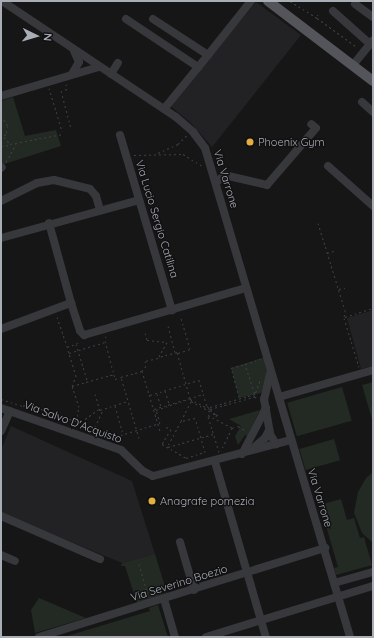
<!DOCTYPE html>
<style>
body{margin:0}
#map{position:relative;width:374px;height:638px;overflow:hidden;background:#161617;font-family:Quicksand,sans-serif}
div>[style]{position:absolute}
.built>*{inset:0;background:#222224}
.green>*{inset:0;background:#222a23;transform-origin:0 0}
.path>*{height:1px;margin-top:-0.5px;transform-origin:0;background:repeating-linear-gradient(90deg,#3d3e43 0 2px,transparent 0 5px)}
.minor>*{height:8px;margin:-4px;padding:0 4px;transform-origin:4px;border-radius:4px;background:#37383c}
.major>*{height:10px;margin:-5px;padding:0 5px;transform-origin:5px;border-radius:5px;background:#53555b}
.dots>*{width:11px;height:11px;translate:-50% -50%;box-sizing:border-box;border:2px solid #111112;border-radius:50%}
span{translate:-50% -50%;white-space:nowrap;text-align:center;line-height:1.15;-webkit-text-stroke:3px #111112;paint-order:stroke}
.poi-label{font-size:11px;color:#a8adb6}
.left{translate:0 -50%;text-align:left}
.street-label{font-size:11px;color:#a8adb6}
.frame{position:absolute;inset:0;border:2px solid #a8adb6;pointer-events:none}
.north{position:absolute;left:16px;top:16px;width:40px;height:40px;-webkit-text-stroke:3px #111112;paint-order:stroke;rotate:95deg;font-size:11px;font-weight:700;line-height:16px;text-align:center;color:#a8adb6}
.north::after{content:'';display:block;margin:auto;width:14px;height:18px;background:#a8adb6;clip-path:polygon(50% 0,100% 100%,50% 72%,0 100%)}
</style>
<div id="map">
<div class="built">
<i style="clip-path:polygon(256px 2px,301px 35px,212px 147px,191px 123px,169px 105px)"></i>
<i style="clip-path:polygon(373px 310px,373px 366px,361px 369px,347px 318px)"></i>
<i style="clip-path:polygon(11px 426px,132px 481px,155px 554px,122px 563px,1px 513px,1px 450px)"></i>
</div>
<div class="green">
<i style="clip-path:polygon(13px 97px,25px 136px,56px 130px,61px 146px,1px 165px,1px 101px)"></i>
<i style="clip-path:polygon(265px 357px,269px 374px,263px 390px,261px 393px,239px 398px,231px 368px)"></i>
<i style="clip-path:polygon(373px 382px,373px 423px,362px 385px)"></i>
<i style="left:342px;top:387px;width:35px;height:57px;rotate:74deg"></i>
<i style="clip-path:polygon(260px 410px,247px 436px,245px 435px,238px 445px,235px 436px,241px 426px,229px 419px)"></i>
<i style="left:334px;top:439px;width:22px;height:36px;rotate:74deg"></i>
<i style="clip-path:polygon(373px 472px,373px 543px,362px 533px,354px 513px,358px 492px,366px 478px)"></i>
<i style="clip-path:polygon(341px 499px,347px 520px,354px 518px,360px 538px,364px 537px,372px 565px,336px 575px,334px 568px,338px 567px,320px 505px)"></i>
<i style="clip-path:polygon(155px 554px,167px 593px,137px 603px,125px 566px,121px 566px,122px 563px)"></i>
<i style="clip-path:polygon(39px 598px,86px 618px,35px 633px,31px 610px)"></i>
<i style="clip-path:polygon(158px 605px,168px 637px,64px 637px,150px 611px,149px 608px)"></i>
</div>
<div class="path">
<i style="left:290px;top:1px;width:32px;rotate:32deg"></i>
<i style="left:318px;top:14px;width:4px;rotate:104deg"></i>
<i style="left:317px;top:18px;width:49px;rotate:35.9deg"></i>
<i style="left:66px;top:84px;width:5px;rotate:79deg"></i>
<i style="left:67px;top:89px;width:6px;rotate:162deg"></i>
<i style="left:61px;top:91px;width:38px;rotate:75deg"></i>
<i style="left:49px;top:88px;width:45px;rotate:73.2deg"></i>
<i style="left:1px;top:115px;width:13px;rotate:58deg"></i>
<i style="left:8px;top:126px;width:8px;rotate:104deg"></i>
<i style="left:6px;top:134px;width:6px;rotate:141deg"></i>
<i style="left:1px;top:133px;width:14px;rotate:51deg"></i>
<i style="left:10px;top:144px;width:54px;rotate:-10.7deg"></i>
<i style="left:1px;top:146px;width:9px;rotate:-6deg"></i>
<i style="left:158px;top:153px;width:22px;rotate:-24deg"></i>
<i style="left:178px;top:144px;width:13px;rotate:-45deg"></i>
<i style="left:134px;top:155px;width:49px;rotate:-1.2deg"></i>
<i style="left:183px;top:154px;width:22px;rotate:32deg"></i>
<i style="left:6px;top:162px;width:21px;rotate:-61deg"></i>
<i style="left:318px;top:223px;width:91px;rotate:72.8deg"></i>
<i style="left:345px;top:310px;width:8px;rotate:97deg"></i>
<i style="left:344px;top:318px;width:51px;rotate:73deg"></i>
<i style="left:327px;top:253px;width:7px;rotate:-16deg"></i>
<i style="left:339px;top:289px;width:6px;rotate:-9deg"></i>
<i style="left:57px;top:317px;width:31px;rotate:71deg"></i>
<i style="left:345px;top:317px;width:29px;rotate:-18deg"></i>
<i style="left:168px;top:326px;width:27px;rotate:75deg"></i>
<i style="left:145px;top:333px;width:7px;rotate:74deg"></i>
<i style="left:147px;top:340px;width:20px;rotate:6deg"></i>
<i style="left:167px;top:342px;width:18px;rotate:119deg"></i>
<i style="left:158px;top:358px;width:13px;rotate:167deg"></i>
<i style="left:145px;top:361px;width:5px;rotate:79deg"></i>
<i style="left:146px;top:366px;width:6px;rotate:129deg"></i>
<i style="left:142px;top:371px;width:63px;rotate:73.3deg"></i>
<i style="left:106px;top:336px;width:5px;rotate:101deg"></i>
<i style="left:105px;top:341px;width:39px;rotate:75deg"></i>
<i style="left:115px;top:379px;width:6px;rotate:-18deg"></i>
<i style="left:76px;top:344px;width:39px;rotate:73deg"></i>
<i style="left:69px;top:353px;width:37px;rotate:-17deg"></i>
<i style="left:178px;top:353px;width:13px;rotate:-18deg"></i>
<i style="left:190px;top:349px;width:35px;rotate:-106deg"></i>
<i style="left:72px;top:386px;width:11px;rotate:-68deg"></i>
<i style="left:76px;top:376px;width:30px;rotate:-107deg"></i>
<i style="left:67px;top:347px;width:15px;rotate:-20deg"></i>
<i style="left:165px;top:391px;width:13px;rotate:72deg"></i>
<i style="left:95px;top:394px;width:17px;rotate:73deg"></i>
<i style="left:100px;top:410px;width:29px;rotate:-18deg"></i>
<i style="left:157px;top:394px;width:13px;rotate:72deg"></i>
<i style="left:150px;top:395px;width:51px;rotate:-17deg"></i>
<i style="left:199px;top:380px;width:14px;rotate:73deg"></i>
<i style="left:239px;top:397px;width:30px;rotate:-105deg"></i>
<i style="left:231px;top:368px;width:14px;rotate:-17deg"></i>
<i style="left:256px;top:398px;width:36px;rotate:-108deg"></i>
<i style="left:245px;top:364px;width:16px;rotate:-18deg"></i>
<i style="left:1px;top:399px;width:23px;rotate:18deg"></i>
<i style="left:23px;top:406px;width:4px;rotate:-27deg"></i>
<i style="left:27px;top:404px;width:82px;rotate:19.3deg"></i>
<i style="left:104px;top:431px;width:10px;rotate:45deg"></i>
<i style="left:111px;top:438px;width:51px;rotate:-17deg"></i>
<i style="left:160px;top:423px;width:14px;rotate:-107deg"></i>
<i style="left:156px;top:410px;width:50px;rotate:-18.8deg"></i>
<i style="left:203px;top:394px;width:13px;rotate:72deg"></i>
<i style="left:207px;top:406px;width:13px;rotate:45deg"></i>
<i style="left:216px;top:415px;width:5px;rotate:-11deg"></i>
<i style="left:190px;top:399px;width:22px;rotate:27deg"></i>
<i style="left:210px;top:409px;width:46px;rotate:-15.3deg"></i>
<i style="left:254px;top:397px;width:20px;rotate:-70deg"></i>
<i style="left:191px;top:401px;width:29px;rotate:29deg"></i>
<i style="left:216px;top:415px;width:5px;rotate:79deg"></i>
<i style="left:115px;top:406px;width:29px;rotate:74deg"></i>
<i style="left:210px;top:407px;width:47px;rotate:-16.1deg"></i>
<i style="left:154px;top:409px;width:38px;rotate:-17deg"></i>
<i style="left:190px;top:398px;width:48px;rotate:-105.8deg"></i>
<i style="left:177px;top:352px;width:19px;rotate:164deg"></i>
<i style="left:76px;top:421px;width:14px;rotate:-78deg"></i>
<i style="left:79px;top:407px;width:22px;rotate:-108deg"></i>
<i style="left:72px;top:386px;width:44px;rotate:-15.9deg"></i>
<i style="left:181px;top:421px;width:22px;rotate:-63deg"></i>
<i style="left:81px;top:422px;width:22px;rotate:-36deg"></i>
<i style="left:95px;top:427px;width:19px;rotate:-65deg"></i>
<i style="left:166px;top:427px;width:5px;rotate:22deg"></i>
<i style="left:171px;top:429px;width:17px;rotate:121deg"></i>
<i style="left:162px;top:444px;width:28px;rotate:30deg"></i>
<i style="left:186px;top:458px;width:20px;rotate:-18deg"></i>
<i style="left:205px;top:452px;width:35px;rotate:-106deg"></i>
<i style="left:195px;top:418px;width:14px;rotate:168deg"></i>
<i style="left:181px;top:421px;width:30px;rotate:118deg"></i>
<i style="left:232px;top:428px;width:6px;rotate:-18deg"></i>
<i style="left:238px;top:426px;width:8px;rotate:30deg"></i>
<i style="left:139px;top:438px;width:64px;rotate:-106.4deg"></i>
<i style="left:121px;top:377px;width:22px;rotate:-16deg"></i>
<i style="left:168px;top:447px;width:47px;rotate:-16.1deg"></i>
<i style="left:219px;top:452px;width:39px;rotate:-107deg"></i>
<i style="left:208px;top:415px;width:27px;rotate:28deg"></i>
<i style="left:232px;top:428px;width:25px;rotate:116deg"></i>
<i style="left:139px;top:564px;width:32px;rotate:74deg"></i>
</div>
<div class="minor">
<i style="left:2px;top:1px;width:209px;rotate:33.7deg"></i>
<i style="left:176px;top:117px;width:23px;rotate:41deg"></i>
<i style="left:193px;top:132px;width:20px;rotate:53deg"></i>
<i style="left:205px;top:148px;width:510px;rotate:73.48deg"></i>
<i style="left:355px;top:4px;width:22px;rotate:36deg"></i>
<i style="left:333px;top:11px;width:50px;rotate:41.7deg"></i>
<i style="left:126px;top:19px;width:87px;rotate:33.7deg"></i>
<i style="left:153px;top:19px;width:66px;rotate:33.2deg"></i>
<i style="left:208px;top:55px;width:69px;rotate:-51.5deg"></i>
<i style="left:353px;top:65px;width:32px;rotate:-51deg"></i>
<i style="left:72px;top:74px;width:14px;rotate:-60deg"></i>
<i style="left:79px;top:62px;width:12px;rotate:-114deg"></i>
<i style="left:111px;top:74px;width:13px;rotate:-58deg"></i>
<i style="left:1px;top:96px;width:102px;rotate:-16.5deg"></i>
<i style="left:362px;top:102px;width:15px;rotate:42deg"></i>
<i style="left:164px;top:109px;width:70px;rotate:-50.8deg"></i>
<i style="left:120px;top:135px;width:183px;rotate:73.5deg"></i>
<i style="left:328px;top:166px;width:60px;rotate:41.6deg"></i>
<i style="left:1px;top:168px;width:1px;rotate:-45deg"></i>
<i style="left:216px;top:183px;width:11px;rotate:-45deg"></i>
<i style="left:224px;top:175px;width:44px;rotate:13.1deg"></i>
<i style="left:267px;top:185px;width:75px;rotate:-49.3deg"></i>
<i style="left:316px;top:128px;width:6px;rotate:-141deg"></i>
<i style="left:1px;top:201px;width:40px;rotate:-26.6deg"></i>
<i style="left:37px;top:183px;width:17px;rotate:-10deg"></i>
<i style="left:54px;top:180px;width:37px;rotate:14deg"></i>
<i style="left:90px;top:189px;width:9px;rotate:49deg"></i>
<i style="left:96px;top:196px;width:15px;rotate:74deg"></i>
<i style="left:49px;top:223px;width:83px;rotate:74.6deg"></i>
<i style="left:71px;top:303px;width:29px;rotate:72deg"></i>
<i style="left:80px;top:331px;width:6px;rotate:45deg"></i>
<i style="left:84px;top:335px;width:169px;rotate:-16.2deg"></i>
<i style="left:1px;top:238px;width:143px;rotate:-15.4deg"></i>
<i style="left:1px;top:329px;width:75px;rotate:-20.4deg"></i>
<i style="left:270px;top:374px;width:26px;rotate:103deg"></i>
<i style="left:264px;top:399px;width:36px;rotate:80deg"></i>
<i style="left:270px;top:434px;width:12px;rotate:59deg"></i>
<i style="left:279px;top:397px;width:98px;rotate:-16deg"></i>
<i style="left:1px;top:408px;width:127px;rotate:19.3deg"></i>
<i style="left:121px;top:450px;width:30px;rotate:44deg"></i>
<i style="left:143px;top:471px;width:11px;rotate:27deg"></i>
<i style="left:153px;top:476px;width:143px;rotate:-14.6deg"></i>
<i style="left:1px;top:431px;width:22px;rotate:-66deg"></i>
<i style="left:252px;top:449px;width:17px;rotate:-40deg"></i>
<i style="left:265px;top:438px;width:9px;rotate:-63deg"></i>
<i style="left:242px;top:454px;width:52px;rotate:-62.4deg"></i>
<i style="left:215px;top:462px;width:182px;rotate:73.8deg"></i>
<i style="left:1px;top:516px;width:108px;rotate:23.5deg"></i>
<i style="left:180px;top:542px;width:50px;rotate:73.7deg"></i>
<i style="left:1px;top:555px;width:15px;rotate:23deg"></i>
<i style="left:334px;top:583px;width:41px;rotate:-15.8deg"></i>
<i style="left:164px;top:599px;width:40px;rotate:74deg"></i>
<i style="left:39px;top:637px;width:300px;rotate:-17.3deg"></i>
<i style="left:206px;top:637px;width:175px;rotate:-17deg"></i>
</div>
<div class="major">
<i style="left:268px;top:1px;width:132px;rotate:37.3deg"></i>
</div>
<div class="dots">
<i style="left:250px;top:142px;background:#e4af40"></i>
<i style="left:152px;top:501px;background:#e4af40"></i>
</div>
<div class="poi-label">
<span class="left" style="left:258px;top:142px">Phoenix Gym</span>
<span class="left" style="left:160px;top:501px">Anagrafe pomezia</span>
</div>
<div class="street-label">
<span style="left:226px;top:179px;rotate:73deg">Via Varrone</span>
<span style="left:157px;top:219px;rotate:73deg">Via Lucio Sergio Catilina</span>
<span style="left:73px;top:422px;rotate:20deg">Via Salvo D'Acquisto</span>
<span style="left:320px;top:498px;rotate:73deg">Via Varrone</span>
<span style="left:179px;top:583px;rotate:-17deg">Via Severino Boezio</span>
</div>
<div class="frame"></div>
<div class="north">N</div>
</div>
